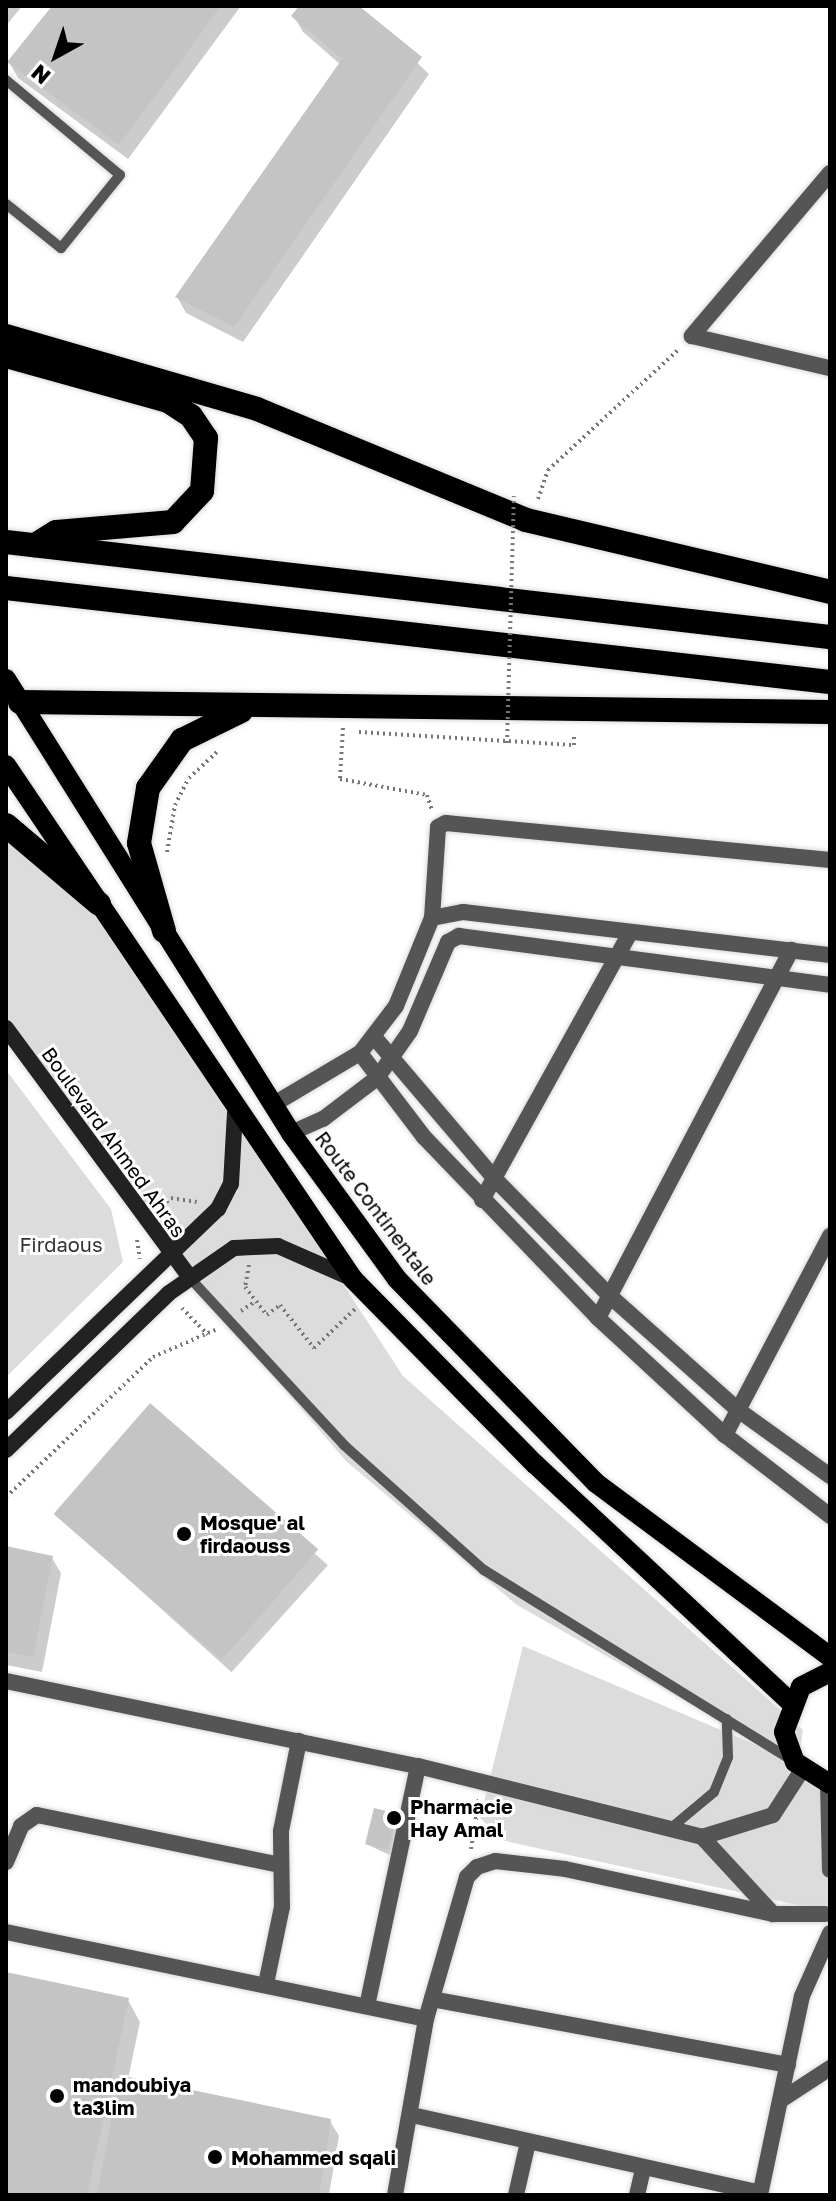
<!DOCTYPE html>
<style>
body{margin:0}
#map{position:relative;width:836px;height:2201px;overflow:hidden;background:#fff;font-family:"Golos Text",sans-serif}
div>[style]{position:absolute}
.green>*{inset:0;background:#dcdcdc}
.shadow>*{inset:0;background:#0003;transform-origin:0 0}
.building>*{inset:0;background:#c4c4c4;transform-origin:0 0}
.path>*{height:4px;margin-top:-2px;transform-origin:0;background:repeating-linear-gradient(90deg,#777 0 2px,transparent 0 6px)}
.roads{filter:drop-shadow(0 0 2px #dbdbdb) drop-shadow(0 0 2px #dbdbdb)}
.lane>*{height:10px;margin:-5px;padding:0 5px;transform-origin:5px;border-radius:5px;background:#555}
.street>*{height:16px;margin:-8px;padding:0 8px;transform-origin:8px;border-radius:8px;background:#555}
.secondary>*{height:16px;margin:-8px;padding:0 8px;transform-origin:8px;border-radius:8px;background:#222}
.primary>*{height:20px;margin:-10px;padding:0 10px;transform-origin:10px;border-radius:10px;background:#000}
.highway>*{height:24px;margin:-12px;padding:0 12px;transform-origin:12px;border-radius:12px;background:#000}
.path-bridge>*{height:4px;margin-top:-2px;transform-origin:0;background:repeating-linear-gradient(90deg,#777 0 2px,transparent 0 6px)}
.dots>*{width:22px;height:22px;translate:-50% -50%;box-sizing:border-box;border:4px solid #fff;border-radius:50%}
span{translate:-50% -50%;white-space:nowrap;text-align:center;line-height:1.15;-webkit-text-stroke:6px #fff;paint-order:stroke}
.street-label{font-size:20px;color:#000}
.park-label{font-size:20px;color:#333}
.poi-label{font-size:20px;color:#000;font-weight:700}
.left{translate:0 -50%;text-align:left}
.frame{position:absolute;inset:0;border:8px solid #000;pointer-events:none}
.north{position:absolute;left:16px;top:16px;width:80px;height:80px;-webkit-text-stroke:6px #fff;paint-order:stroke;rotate:220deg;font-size:22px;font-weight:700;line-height:32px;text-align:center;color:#000}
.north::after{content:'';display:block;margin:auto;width:28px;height:36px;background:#000;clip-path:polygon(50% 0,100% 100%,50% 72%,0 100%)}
</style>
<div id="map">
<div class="green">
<i style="clip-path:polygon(6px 824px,86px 890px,403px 1376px,803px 1730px,799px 1754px,830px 1776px,830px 1912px,505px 1841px,480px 1818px,523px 1646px,780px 1755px,517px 1605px,346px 1461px,190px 1278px,6px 1028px)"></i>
<i style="clip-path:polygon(6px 1070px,111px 1209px,123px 1262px,6px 1377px)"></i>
</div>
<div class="shadow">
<i style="clip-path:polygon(6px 6px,22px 6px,6px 26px)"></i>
<i style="clip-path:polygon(55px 6px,241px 6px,128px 159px,18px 78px,9px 62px)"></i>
<i style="clip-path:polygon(302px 6px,356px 6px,429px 74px,243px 342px,186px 313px,177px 297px,341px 65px,303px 32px,294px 17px)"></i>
<i style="left:151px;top:1406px;width:238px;height:144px;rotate:42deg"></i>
<i style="clip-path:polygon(6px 1549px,52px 1558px,61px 1573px,42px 1672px,6px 1665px)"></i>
<i style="clip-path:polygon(375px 1810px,396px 1858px,366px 1844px)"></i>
<i style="clip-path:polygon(6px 1974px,128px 2000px,140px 2022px,128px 2079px,330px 2121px,339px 2136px,329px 2195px,6px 2195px)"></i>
</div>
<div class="building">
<i style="clip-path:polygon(52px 6px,221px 6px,119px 145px,7px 62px)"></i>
<i style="clip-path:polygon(299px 6px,359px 6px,422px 57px,234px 327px,175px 297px,342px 59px,291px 16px)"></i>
<i style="left:150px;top:1403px;width:223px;height:147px;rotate:41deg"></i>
<i style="clip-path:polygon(6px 1546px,53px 1556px,33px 1657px,6px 1652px)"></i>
<i style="left:374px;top:1808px;width:29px;height:37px;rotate:14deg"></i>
<i style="clip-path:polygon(6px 1972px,129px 1998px,87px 2195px,6px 2195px)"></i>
<i style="clip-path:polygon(120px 2075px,331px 2119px,319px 2195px,97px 2195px)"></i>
</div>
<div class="path">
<i style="left:538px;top:499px;width:31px;rotate:-71deg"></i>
<i style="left:548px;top:470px;width:178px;rotate:-42.7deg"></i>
<i style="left:343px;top:728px;width:51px;rotate:93.4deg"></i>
<i style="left:340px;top:779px;width:88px;rotate:10.4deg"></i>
<i style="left:427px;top:795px;width:16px;rotate:72deg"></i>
<i style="left:359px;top:732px;width:215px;rotate:3.5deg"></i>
<i style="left:574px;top:745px;width:12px;rotate:-90deg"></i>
<i style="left:167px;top:852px;width:48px;rotate:-80.3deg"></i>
<i style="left:175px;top:805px;width:30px;rotate:-63deg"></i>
<i style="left:189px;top:778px;width:41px;rotate:-43deg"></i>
<i style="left:162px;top:1206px;width:12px;rotate:-42deg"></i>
<i style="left:171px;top:1198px;width:26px;rotate:9deg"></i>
<i style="left:137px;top:1240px;width:19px;rotate:81deg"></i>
<i style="left:249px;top:1265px;width:22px;rotate:100deg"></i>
<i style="left:245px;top:1287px;width:36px;rotate:52deg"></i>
<i style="left:267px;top:1315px;width:16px;rotate:-38deg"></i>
<i style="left:280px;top:1305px;width:55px;rotate:51.7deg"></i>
<i style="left:314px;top:1348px;width:57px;rotate:-43.6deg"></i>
<i style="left:182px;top:1308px;width:37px;rotate:46deg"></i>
<i style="left:241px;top:1311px;width:18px;rotate:-34deg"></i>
<i style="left:6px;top:1497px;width:203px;rotate:-43.6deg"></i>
<i style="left:153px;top:1357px;width:68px;rotate:-23.5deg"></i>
<i style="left:471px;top:1849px;width:52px;rotate:-81.1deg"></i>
</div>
<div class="roads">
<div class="lane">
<i style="left:6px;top:80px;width:148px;rotate:39.8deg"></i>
<i style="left:120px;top:175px;width:94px;rotate:128.9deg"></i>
<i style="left:61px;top:248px;width:70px;rotate:-141.3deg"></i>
<i style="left:190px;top:1278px;width:227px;rotate:47.3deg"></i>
<i style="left:344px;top:1445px;width:188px;rotate:41.8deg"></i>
<i style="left:484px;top:1570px;width:363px;rotate:31.7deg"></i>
<i style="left:671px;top:1828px;width:56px;rotate:-39.9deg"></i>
<i style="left:714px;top:1792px;width:38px;rotate:-68deg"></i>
<i style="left:728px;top:1757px;width:38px;rotate:-92deg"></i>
</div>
<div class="street">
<i style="left:830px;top:173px;width:214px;rotate:130.3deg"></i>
<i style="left:692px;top:336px;width:142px;rotate:13.1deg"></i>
<i style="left:432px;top:918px;width:32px;rotate:-11deg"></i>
<i style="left:463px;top:912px;width:370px;rotate:6.7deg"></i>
<i style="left:375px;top:1038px;width:184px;rotate:49.6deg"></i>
<i style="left:494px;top:1178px;width:165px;rotate:45.5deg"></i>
<i style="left:610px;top:1296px;width:171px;rotate:41.7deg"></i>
<i style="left:738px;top:1410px;width:113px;rotate:35.7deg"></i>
<i style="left:360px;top:1053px;width:106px;rotate:52.7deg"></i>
<i style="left:424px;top:1137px;width:251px;rotate:46.1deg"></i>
<i style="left:598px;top:1318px;width:173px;rotate:42.7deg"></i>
<i style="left:725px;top:1435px;width:133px;rotate:37.6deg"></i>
<i style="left:274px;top:1104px;width:100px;rotate:-30.7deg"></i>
<i style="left:360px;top:1053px;width:59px;rotate:-52.5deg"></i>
<i style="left:396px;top:1006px;width:95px;rotate:-67.8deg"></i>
<i style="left:432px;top:918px;width:91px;rotate:-86.2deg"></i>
<i style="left:438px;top:827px;width:9px;rotate:-27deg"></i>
<i style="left:446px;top:823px;width:386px;rotate:5.5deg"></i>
<i style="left:291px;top:1133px;width:35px;rotate:-24deg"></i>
<i style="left:323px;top:1119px;width:68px;rotate:-37.2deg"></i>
<i style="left:377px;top:1078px;width:57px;rotate:-54.9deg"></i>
<i style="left:410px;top:1031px;width:97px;rotate:-66.9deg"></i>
<i style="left:448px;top:942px;width:13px;rotate:-29deg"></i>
<i style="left:459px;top:936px;width:374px;rotate:7.5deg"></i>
<i style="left:482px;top:1200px;width:303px;rotate:-61deg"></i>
<i style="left:598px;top:1318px;width:416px;rotate:-62.3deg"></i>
<i style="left:725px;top:1435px;width:225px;rotate:-62.2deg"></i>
<i style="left:6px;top:1681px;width:421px;rotate:11.7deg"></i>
<i style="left:418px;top:1766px;width:293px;rotate:14deg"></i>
<i style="left:702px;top:1837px;width:74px;rotate:-17.2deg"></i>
<i style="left:773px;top:1815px;width:54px;rotate:-57.2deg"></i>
<i style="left:828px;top:1784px;width:86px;rotate:88.7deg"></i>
<i style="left:702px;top:1837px;width:105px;rotate:47.3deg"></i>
<i style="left:6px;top:1862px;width:39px;rotate:-67deg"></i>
<i style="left:21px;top:1826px;width:19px;rotate:-35deg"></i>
<i style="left:37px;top:1815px;width:244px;rotate:11.6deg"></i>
<i style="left:6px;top:1932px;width:429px;rotate:11.7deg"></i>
<i style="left:266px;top:1984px;width:79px;rotate:-78.3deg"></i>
<i style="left:282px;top:1907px;width:76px;rotate:-90.8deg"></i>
<i style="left:281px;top:1831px;width:92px;rotate:-78.7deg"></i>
<i style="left:432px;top:1999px;width:362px;rotate:10.5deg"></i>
<i style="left:367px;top:2006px;width:245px;rotate:-78deg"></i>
<i style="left:781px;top:2100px;width:59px;rotate:-33.1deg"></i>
<i style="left:412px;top:2115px;width:357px;rotate:12.6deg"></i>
<i style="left:395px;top:2195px;width:179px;rotate:-80deg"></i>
<i style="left:426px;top:2019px;width:148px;rotate:-73.9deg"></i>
<i style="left:467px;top:1877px;width:14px;rotate:-45deg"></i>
<i style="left:477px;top:1867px;width:19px;rotate:-18deg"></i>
<i style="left:495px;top:1861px;width:70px;rotate:6.5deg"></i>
<i style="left:565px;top:1869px;width:213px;rotate:12.2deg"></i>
<i style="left:773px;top:1914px;width:52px"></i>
<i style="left:516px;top:2195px;width:54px;rotate:-77.2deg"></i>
<i style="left:637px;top:2195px;width:27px;rotate:-77deg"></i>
<i style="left:760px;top:2195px;width:203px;rotate:-78.1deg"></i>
<i style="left:802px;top:1996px;width:69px;rotate:-66deg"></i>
</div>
<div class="secondary">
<i style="left:6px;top:1028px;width:310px;rotate:53.6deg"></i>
<i style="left:6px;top:1412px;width:294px;rotate:-43.8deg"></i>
<i style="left:218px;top:1209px;width:28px;rotate:-63deg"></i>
<i style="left:231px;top:1184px;width:71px;rotate:-86.8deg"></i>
<i style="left:6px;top:1450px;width:226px;rotate:-43.9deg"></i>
<i style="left:169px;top:1293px;width:79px;rotate:-34.7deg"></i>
<i style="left:234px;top:1248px;width:44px;rotate:-2.6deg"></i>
<i style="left:278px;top:1246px;width:82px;rotate:23.7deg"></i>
</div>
<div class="primary">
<i style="left:6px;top:679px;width:536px;rotate:57.88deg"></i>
<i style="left:291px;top:1133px;width:180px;rotate:54deg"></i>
<i style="left:397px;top:1279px;width:285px;rotate:45.7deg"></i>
<i style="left:596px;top:1483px;width:292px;rotate:36.6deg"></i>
<i style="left:6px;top:765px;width:620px;rotate:55.98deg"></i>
<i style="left:353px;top:1279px;width:260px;rotate:45.5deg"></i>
<i style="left:535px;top:1464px;width:349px;rotate:43deg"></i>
<i style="left:830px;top:1672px;width:33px;rotate:153deg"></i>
<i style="left:801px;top:1687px;width:48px;rotate:110.7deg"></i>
<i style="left:784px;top:1732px;width:32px;rotate:70deg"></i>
<i style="left:795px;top:1762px;width:41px;rotate:32.2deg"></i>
</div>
<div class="highway">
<i style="left:6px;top:336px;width:261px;rotate:16.2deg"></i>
<i style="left:257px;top:409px;width:291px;rotate:22.4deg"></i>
<i style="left:526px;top:520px;width:312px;rotate:13.3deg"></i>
<i style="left:6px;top:356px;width:168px;rotate:15.5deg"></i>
<i style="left:168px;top:401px;width:27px;rotate:33deg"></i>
<i style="left:191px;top:416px;width:27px;rotate:56deg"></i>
<i style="left:206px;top:438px;width:53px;rotate:94.3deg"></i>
<i style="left:202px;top:491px;width:42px;rotate:133.1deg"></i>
<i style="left:173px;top:522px;width:117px;rotate:175.1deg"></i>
<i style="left:56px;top:532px;width:25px;rotate:148deg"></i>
<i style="left:6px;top:542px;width:829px;rotate:6.58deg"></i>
<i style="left:6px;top:588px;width:829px;rotate:6.51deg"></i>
<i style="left:20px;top:702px;width:810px;rotate:0.71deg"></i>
<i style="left:6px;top:825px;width:122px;rotate:40.3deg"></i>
<i style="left:164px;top:931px;width:91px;rotate:-105.9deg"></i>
<i style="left:139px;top:843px;width:56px;rotate:-80.7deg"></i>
<i style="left:148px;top:788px;width:59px;rotate:-54.7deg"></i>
<i style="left:182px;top:740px;width:66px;rotate:-26.2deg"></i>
</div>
</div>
<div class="path-bridge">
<i style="left:507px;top:743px;width:247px;rotate:-88.4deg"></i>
</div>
<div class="dots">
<i style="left:184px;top:1534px;background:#000"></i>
<i style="left:394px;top:1818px;background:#000"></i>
<i style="left:57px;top:2096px;background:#000"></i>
<i style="left:215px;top:2157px;background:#000"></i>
</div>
<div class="street-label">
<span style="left:114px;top:1142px;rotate:54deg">Boulevard Ahmed Ahras</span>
<span style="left:376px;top:1208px;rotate:53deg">Route Continentale</span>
</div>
<div class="park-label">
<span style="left:61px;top:1244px">Firdaous</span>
</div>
<div class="poi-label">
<span class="left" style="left:200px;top:1534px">Mosque' al<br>firdaouss</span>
<span class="left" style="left:410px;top:1818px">Pharmacie<br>Hay Amal</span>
<span class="left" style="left:73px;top:2096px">mandoubiya<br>ta3lim</span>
<span class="left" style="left:231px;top:2157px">Mohammed sqali</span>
</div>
<div class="frame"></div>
<div class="north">N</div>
</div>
